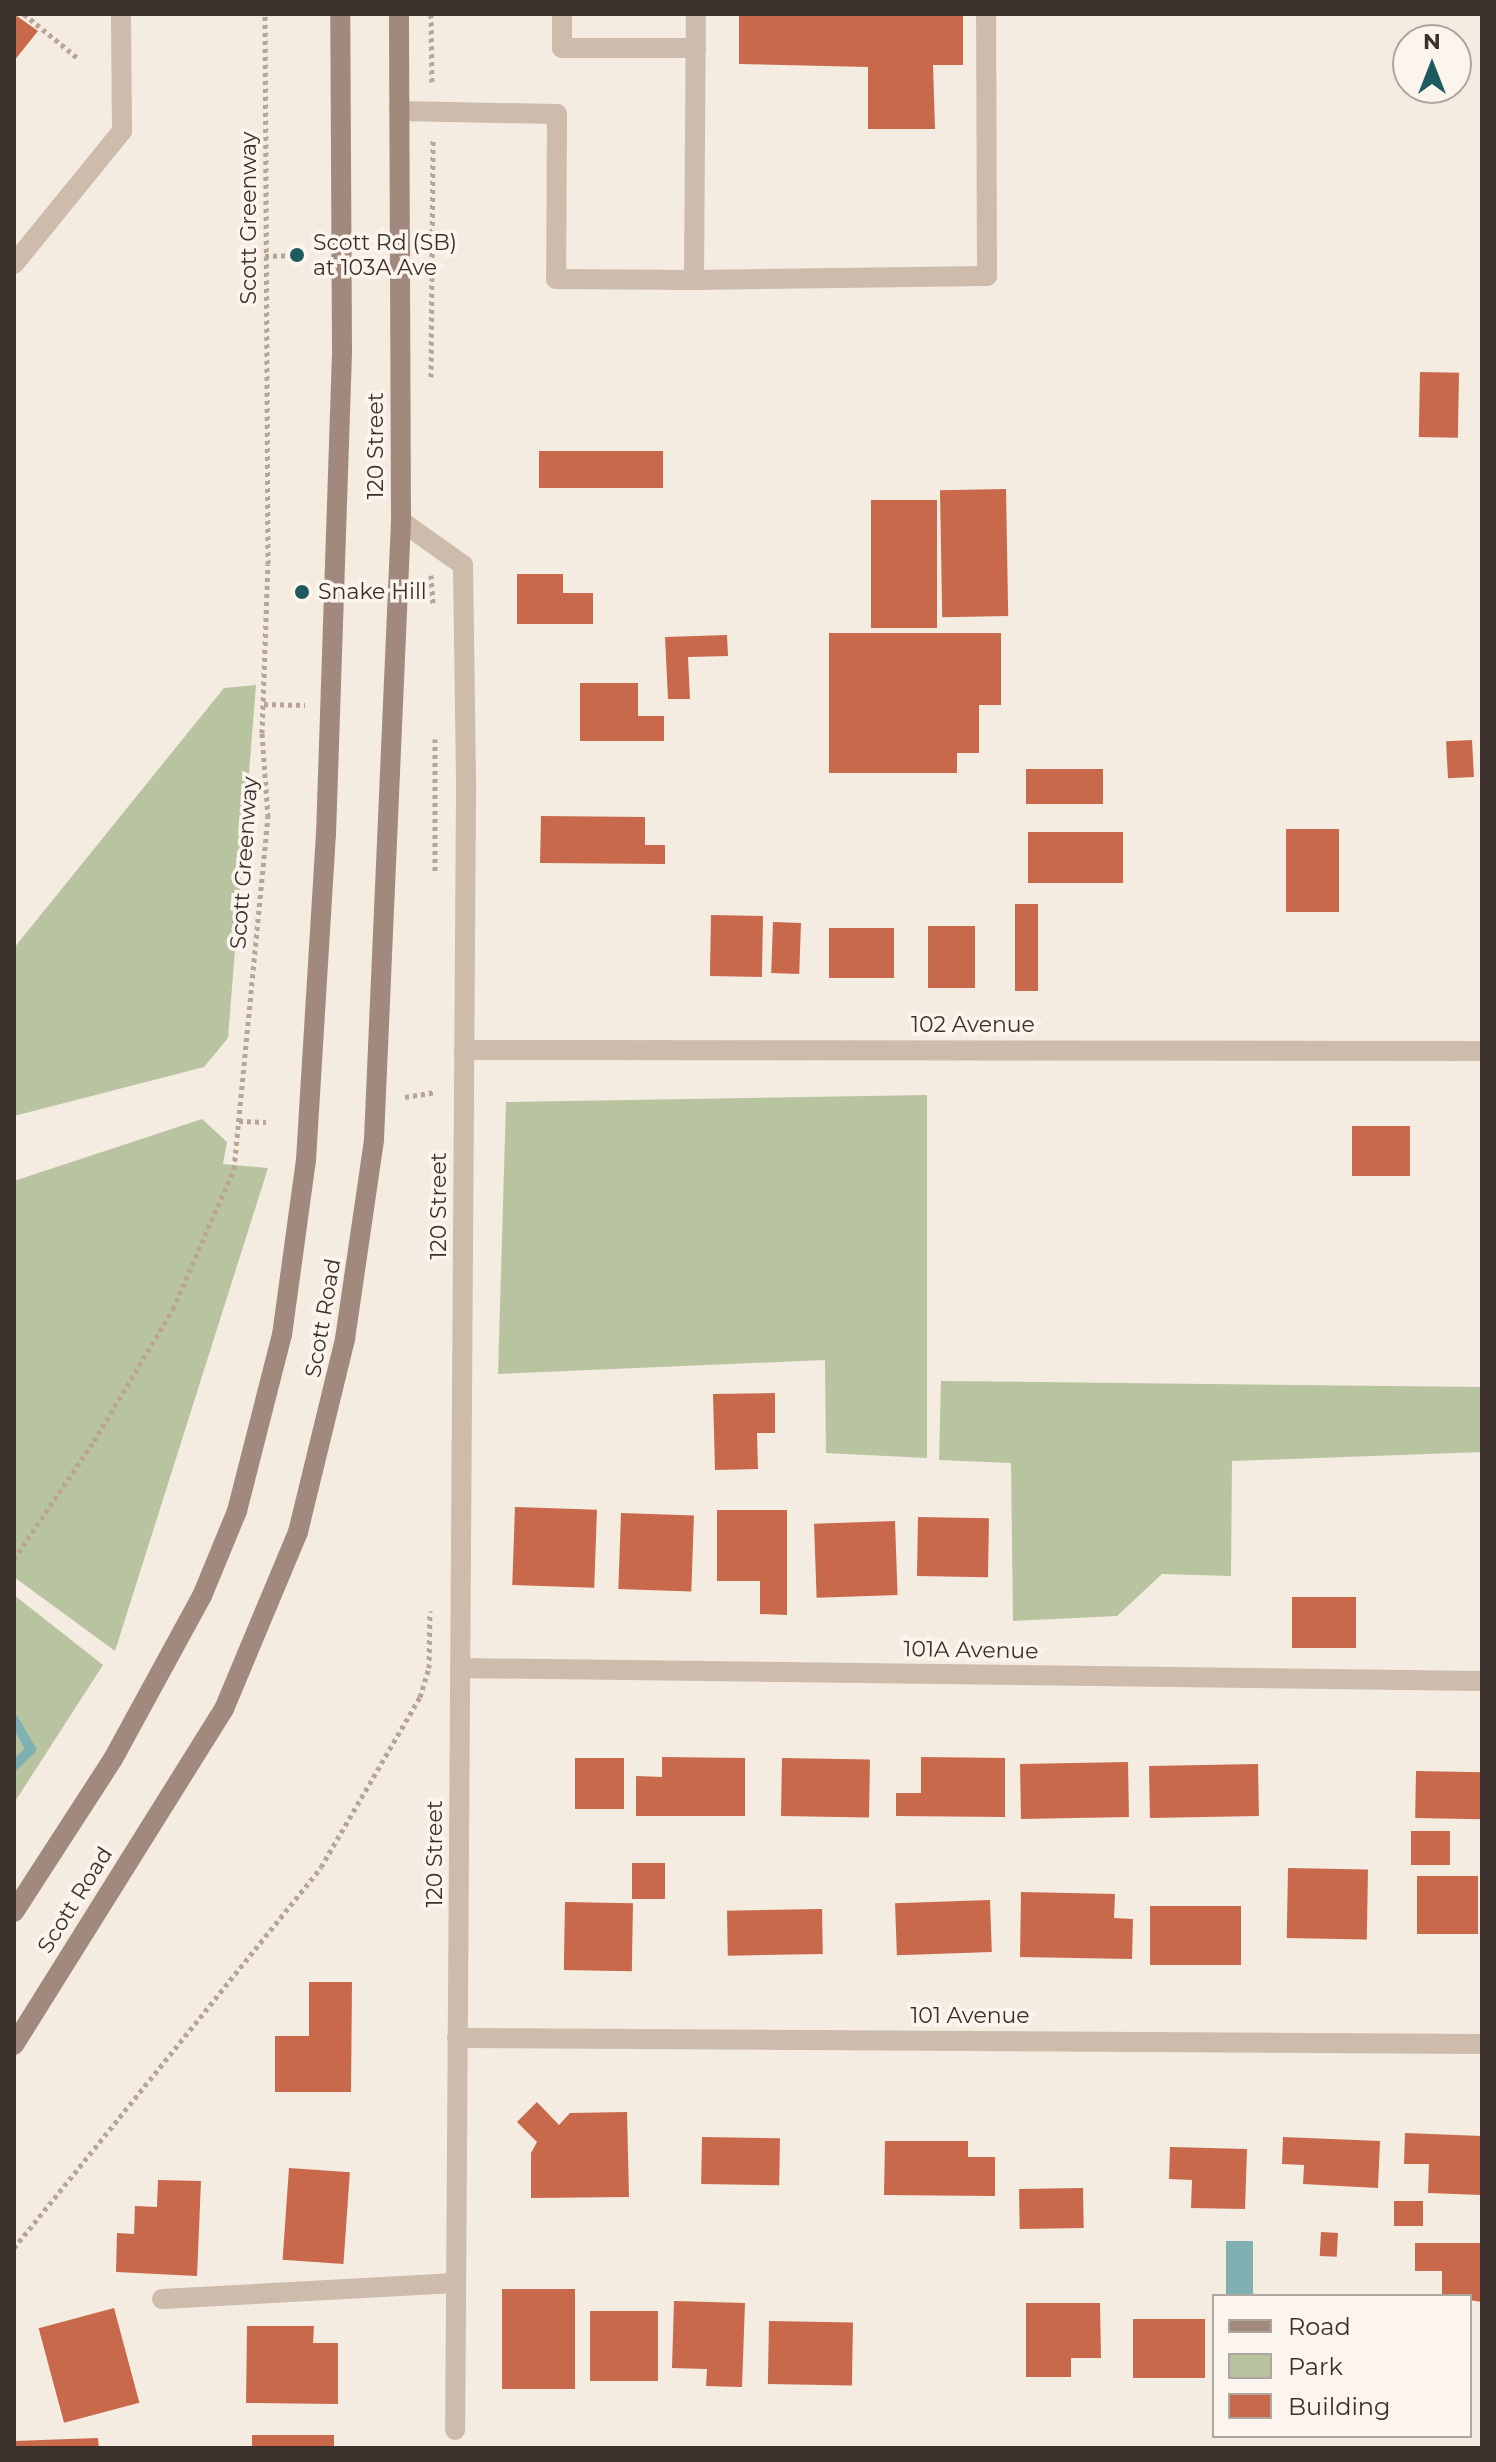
<!DOCTYPE html>
<style>
body{margin:0}
#map{position:relative;width:1496px;height:2462px;overflow:hidden;background:#f4ebe1;font-family:Montserrat,sans-serif}
div>[style]{position:absolute}
.green>*{inset:0;background:#b8c4a0}
.water>*{inset:0;background:#7fb0b2;transform-origin:0 0}
.stream>*{height:10px;margin:-5px;padding:0 5px;transform-origin:5px;border-radius:5px;background:#7fb0b2}
.building>*{inset:0;background:#c8694b;transform-origin:0 0}
.path>*{height:5px;margin-top:-2.5px;transform-origin:0;background:repeating-linear-gradient(90deg,#b9a596 0 4px,transparent 0 8px)}
.lane>*{height:20px;margin:-10px;padding:0 10px;transform-origin:10px;border-radius:10px;background:#cdbbac}
.street>*{height:20px;margin:-10px;padding:0 10px;transform-origin:10px;border-radius:10px;background:#cdbbac}
.secondary>*{height:20px;margin:-10px;padding:0 10px;transform-origin:10px;border-radius:10px;background:#a18a7d}
.dots>*{width:22px;height:22px;translate:-50% -50%;box-sizing:border-box;border:4px solid #fbf5ee;border-radius:50%}
span{translate:-50% -50%;white-space:nowrap;text-align:center;line-height:1.15;-webkit-text-stroke:7px #fbf5ee;paint-order:stroke}
.street-label{font-size:22px;color:#3b302b}
.poi-label{font-size:22px;color:#3b302b}
.left{translate:0 -50%;text-align:left}
.frame{position:absolute;inset:0;border:16px solid #3b302b;pointer-events:none}
.legend{position:absolute;left:1212px;top:2294px;width:260px;height:144px;box-sizing:border-box;background:#fbf5ee;border:2px solid #aea6a0;margin:0;padding:10px 14px;list-style:none;font-size:24px;color:#3b302b}
.legend li{display:flex;align-items:center;gap:16px;height:40px}
.legend b{width:40px;border:2px solid #aea6a0}
.north{position:absolute;left:1392px;top:24px;width:80px;height:80px;box-sizing:border-box;background:#fbf5ee;border:2px solid #aea6a0;border-radius:50%;rotate:0deg;font-size:22px;font-weight:700;line-height:32px;text-align:center;color:#3b302b}
.north::after{content:'';display:block;margin:auto;width:28px;height:36px;background:#1f5a5e;clip-path:polygon(50% 0,100% 100%,50% 72%,0 100%)}
</style>
<div id="map">
<div class="green">
<i style="clip-path:polygon(256px 685px,228px 1038px,204px 1067px,14px 1116px,14px 948px,224px 688px)"></i>
<i style="clip-path:polygon(927px 1095px,927px 1458px,826px 1453px,825px 1360px,498px 1374px,506px 1102px)"></i>
<i style="clip-path:polygon(202px 1119px,227px 1142px,223px 1164px,268px 1168px,115px 1651px,14px 1577px,14px 1181px)"></i>
<i style="clip-path:polygon(941px 1381px,1482px 1387px,1482px 1452px,1232px 1461px,1231px 1576px,1162px 1574px,1117px 1616px,1013px 1621px,1011px 1463px,939px 1460px)"></i>
<i style="clip-path:polygon(14px 1595px,103px 1665px,14px 1803px)"></i>
</div>
<div class="water">
<i style="left:1226px;top:2241px;width:27px;height:55px"></i>
</div>
<div class="stream">
<i style="left:14px;top:1720px;width:34px;rotate:60deg"></i>
<i style="left:31px;top:1749px;width:24px;rotate:135deg"></i>
</div>
<div class="building">
<i style="clip-path:polygon(14px 14px,38px 31px,14px 61px)"></i>
<i style="clip-path:polygon(739px 14px,963px 14px,963px 65px,933px 65px,935px 129px,868px 129px,868px 67px,739px 64px)"></i>
<i style="left:1420px;top:372px;width:39px;height:65px;rotate:1deg"></i>
<i style="left:539px;top:451px;width:124px;height:37px"></i>
<i style="left:1006px;top:489px;width:127px;height:66px;rotate:89deg"></i>
<i style="left:871px;top:500px;width:66px;height:128px"></i>
<i style="clip-path:polygon(517px 574px,563px 574px,563px 593px,593px 593px,593px 624px,517px 624px)"></i>
<i style="clip-path:polygon(829px 633px,1001px 633px,1001px 705px,979px 705px,979px 753px,957px 753px,957px 773px,829px 773px)"></i>
<i style="clip-path:polygon(727px 635px,728px 656px,688px 657px,690px 699px,668px 699px,665px 637px)"></i>
<i style="clip-path:polygon(580px 683px,638px 683px,638px 716px,664px 716px,664px 741px,580px 741px)"></i>
<i style="left:1472px;top:740px;width:37px;height:26px;rotate:87deg"></i>
<i style="left:1026px;top:769px;width:77px;height:35px"></i>
<i style="clip-path:polygon(541px 816px,645px 817px,645px 845px,665px 845px,665px 864px,540px 863px)"></i>
<i style="left:1286px;top:829px;width:53px;height:83px"></i>
<i style="left:1028px;top:832px;width:95px;height:51px"></i>
<i style="left:1015px;top:904px;width:23px;height:87px"></i>
<i style="left:711px;top:915px;width:52px;height:61px;rotate:1deg"></i>
<i style="left:773px;top:922px;width:28px;height:51px;rotate:2deg"></i>
<i style="left:928px;top:926px;width:47px;height:62px"></i>
<i style="left:829px;top:928px;width:65px;height:50px"></i>
<i style="left:1352px;top:1126px;width:58px;height:50px"></i>
<i style="clip-path:polygon(775px 1393px,775px 1433px,757px 1433px,758px 1469px,715px 1470px,713px 1394px)"></i>
<i style="left:515px;top:1507px;width:82px;height:78px;rotate:2deg"></i>
<i style="clip-path:polygon(717px 1510px,787px 1510px,787px 1615px,760px 1614px,760px 1581px,717px 1581px)"></i>
<i style="left:621px;top:1513px;width:73px;height:76px;rotate:2deg"></i>
<i style="left:918px;top:1517px;width:71px;height:59px;rotate:1deg"></i>
<i style="left:895px;top:1521px;width:74px;height:81px;rotate:88deg"></i>
<i style="left:1292px;top:1597px;width:64px;height:51px"></i>
<i style="clip-path:polygon(662px 1757px,745px 1758px,745px 1816px,636px 1816px,636px 1776px,662px 1777px)"></i>
<i style="clip-path:polygon(921px 1757px,1005px 1758px,1005px 1817px,896px 1816px,896px 1793px,921px 1793px)"></i>
<i style="left:575px;top:1758px;width:49px;height:51px"></i>
<i style="left:782px;top:1758px;width:88px;height:58px;rotate:1deg"></i>
<i style="left:1128px;top:1762px;width:55px;height:108px;rotate:89deg"></i>
<i style="left:1258px;top:1764px;width:52px;height:109px;rotate:89deg"></i>
<i style="left:1416px;top:1771px;width:66px;height:47px;rotate:1deg"></i>
<i style="left:1450px;top:1831px;width:34px;height:39px;rotate:90deg"></i>
<i style="left:632px;top:1863px;width:33px;height:36px"></i>
<i style="left:1288px;top:1868px;width:80px;height:70px;rotate:1deg"></i>
<i style="left:1417px;top:1876px;width:61px;height:58px"></i>
<i style="clip-path:polygon(1021px 1892px,1115px 1894px,1114px 1918px,1133px 1919px,1132px 1959px,1020px 1957px)"></i>
<i style="left:990px;top:1900px;width:52px;height:95px;rotate:88deg"></i>
<i style="left:565px;top:1902px;width:68px;height:68px;rotate:1deg"></i>
<i style="left:1150px;top:1906px;width:91px;height:59px"></i>
<i style="left:822px;top:1909px;width:45px;height:95px;rotate:89deg"></i>
<i style="clip-path:polygon(309px 1982px,352px 1982px,351px 2092px,275px 2092px,275px 2036px,309px 2036px)"></i>
<i style="clip-path:polygon(537px 2102px,559px 2125px,570px 2113px,627px 2112px,629px 2197px,531px 2198px,531px 2153px,537px 2142px,517px 2122px)"></i>
<i style="clip-path:polygon(1405px 2133px,1482px 2136px,1482px 2195px,1428px 2193px,1429px 2164px,1404px 2164px)"></i>
<i style="left:702px;top:2137px;width:78px;height:47px;rotate:1deg"></i>
<i style="clip-path:polygon(1283px 2137px,1380px 2141px,1378px 2188px,1303px 2184px,1304px 2165px,1282px 2164px)"></i>
<i style="clip-path:polygon(885px 2141px,968px 2141px,968px 2157px,995px 2157px,995px 2196px,884px 2195px)"></i>
<i style="clip-path:polygon(1170px 2147px,1247px 2149px,1245px 2209px,1191px 2208px,1192px 2180px,1169px 2179px)"></i>
<i style="left:289px;top:2168px;width:61px;height:92px;rotate:4deg"></i>
<i style="clip-path:polygon(158px 2180px,201px 2181px,197px 2276px,116px 2272px,117px 2233px,134px 2234px,135px 2206px,157px 2207px)"></i>
<i style="left:1083px;top:2188px;width:40px;height:64px;rotate:89deg"></i>
<i style="left:1394px;top:2201px;width:29px;height:25px"></i>
<i style="left:1321px;top:2232px;width:17px;height:24px;rotate:3deg"></i>
<i style="clip-path:polygon(1415px 2243px,1482px 2243px,1482px 2302px,1442px 2296px,1442px 2271px,1415px 2271px)"></i>
<i style="left:502px;top:2289px;width:73px;height:100px"></i>
<i style="clip-path:polygon(674px 2301px,745px 2303px,742px 2387px,706px 2386px,707px 2369px,672px 2368px)"></i>
<i style="clip-path:polygon(1026px 2303px,1100px 2303px,1101px 2358px,1071px 2358px,1071px 2377px,1026px 2377px)"></i>
<i style="left:114px;top:2308px;width:98px;height:78px;rotate:75deg"></i>
<i style="left:590px;top:2311px;width:68px;height:70px"></i>
<i style="left:1133px;top:2319px;width:72px;height:59px"></i>
<i style="left:769px;top:2321px;width:84px;height:63px;rotate:1deg"></i>
<i style="clip-path:polygon(247px 2326px,314px 2326px,313px 2343px,338px 2343px,338px 2404px,246px 2403px)"></i>
<i style="left:252px;top:2435px;width:82px;height:13px"></i>
<i style="clip-path:polygon(98px 2438px,99px 2448px,14px 2448px,14px 2441px)"></i>
</div>
<div class="path">
<i style="left:24px;top:14px;width:71px;rotate:39.3deg"></i>
<i style="left:431px;top:14px;width:71px;rotate:89.2deg"></i>
<i style="left:265px;top:256px;width:32px;rotate:-2deg"></i>
<i style="left:431px;top:377px;width:238px;rotate:-89.5deg"></i>
<i style="left:431px;top:575px;width:30px;rotate:86deg"></i>
<i style="left:264px;top:704px;width:41px;rotate:1.4deg"></i>
<i style="left:435px;top:739px;width:134px;rotate:90deg"></i>
<i style="left:405px;top:1097px;width:30px;rotate:-9deg"></i>
<i style="left:239px;top:1121px;width:27px;rotate:2deg"></i>
<i style="left:14px;top:1559px;width:143px;rotate:-55.9deg"></i>
<i style="left:94px;top:1441px;width:154px;rotate:-59.1deg"></i>
<i style="left:173px;top:1309px;width:153px;rotate:-66.5deg"></i>
<i style="left:234px;top:1169px;width:354px;rotate:-84.5deg"></i>
<i style="left:268px;top:817px;width:84px;rotate:-94.1deg"></i>
<i style="left:262px;top:733px;width:169px;rotate:-88deg"></i>
<i style="left:268px;top:564px;width:550px;rotate:-90.31deg"></i>
<i style="left:14px;top:2248px;width:489px;rotate:-51.1deg"></i>
<i style="left:321px;top:1867px;width:197px;rotate:-59.8deg"></i>
<i style="left:420px;top:1697px;width:30px;rotate:-73deg"></i>
<i style="left:429px;top:1668px;width:57px;rotate:-89deg"></i>
</div>
<div class="lane">
<i style="left:562px;top:14px;width:34px;rotate:90deg"></i>
<i style="left:562px;top:48px;width:134px"></i>
<i style="left:399px;top:111px;width:158px;rotate:1.1deg"></i>
<i style="left:557px;top:114px;width:165px;rotate:90.3deg"></i>
<i style="left:556px;top:279px;width:138px;rotate:0.4deg"></i>
<i style="left:694px;top:280px;width:266px;rotate:-89.6deg"></i>
<i style="left:14px;top:264px;width:171px;rotate:-50.9deg"></i>
<i style="left:122px;top:131px;width:117px;rotate:-90.5deg"></i>
<i style="left:694px;top:280px;width:293px;rotate:-0.8deg"></i>
<i style="left:987px;top:276px;width:262px;rotate:-90.2deg"></i>
<i style="left:162px;top:2299px;width:294px;rotate:-3.1deg"></i>
</div>
<div class="street">
<i style="left:401px;top:521px;width:76px;rotate:35.4deg"></i>
<i style="left:463px;top:565px;width:228px;rotate:89.2deg"></i>
<i style="left:466px;top:793px;width:1637px;rotate:90.38deg"></i>
<i style="left:464px;top:1050px;width:1018px;rotate:0.06deg"></i>
<i style="left:460px;top:1668px;width:1022px;rotate:0.73deg"></i>
<i style="left:457px;top:2038px;width:1025px;rotate:0.34deg"></i>
</div>
<div class="secondary">
<i style="left:14px;top:1912px;width:182px;rotate:-57.1deg"></i>
<i style="left:113px;top:1759px;width:186px;rotate:-61.4deg"></i>
<i style="left:202px;top:1596px;width:92px;rotate:-67.6deg"></i>
<i style="left:237px;top:1511px;width:182px;rotate:-75.7deg"></i>
<i style="left:282px;top:1335px;width:177px;rotate:-82.2deg"></i>
<i style="left:306px;top:1160px;width:326px;rotate:-86.5deg"></i>
<i style="left:326px;top:835px;width:486px;rotate:-88.1deg"></i>
<i style="left:342px;top:349px;width:335px;rotate:-90.3deg"></i>
<i style="left:14px;top:2045px;width:396px;rotate:-58deg"></i>
<i style="left:224px;top:1709px;width:192px;rotate:-67.3deg"></i>
<i style="left:298px;top:1532px;width:199px;rotate:-76.3deg"></i>
<i style="left:345px;top:1339px;width:202px;rotate:-81.7deg"></i>
<i style="left:374px;top:1139px;width:619px;rotate:-87.5deg"></i>
<i style="left:401px;top:521px;width:507px;rotate:-90.23deg"></i>
</div>
<div class="dots">
<i style="left:297px;top:255px;background:#1f5a5e"></i>
<i style="left:302px;top:592px;background:#1f5a5e"></i>
</div>
<div class="street-label">
<span style="left:249px;top:218px;rotate:-90deg">Scott Greenway</span>
<span style="left:376px;top:446px;rotate:-90deg">120 Street</span>
<span style="left:244px;top:863px;rotate:-86deg">Scott Greenway</span>
<span style="left:973px;top:1025px">102 Avenue</span>
<span style="left:439px;top:1206px;rotate:-90deg">120 Street</span>
<span style="left:323px;top:1318px;rotate:-80deg">Scott Road</span>
<span style="left:971px;top:1650px;rotate:1deg">101A Avenue</span>
<span style="left:435px;top:1854px;rotate:-90deg">120 Street</span>
<span style="left:75px;top:1900px;rotate:-58deg">Scott Road</span>
<span style="left:970px;top:2016px">101 Avenue</span>
</div>
<div class="poi-label">
<span class="left" style="left:313px;top:255px">Scott Rd (SB)<br>at 103A Ave</span>
<span class="left" style="left:318px;top:592px">Snake Hill</span>
</div>
<div class="frame"></div>
<ul class="legend">
<li><b style="height:10px;background:#a18a7d"></b>Road</li>
<li><b style="height:22px;background:#b8c4a0"></b>Park</li>
<li><b style="height:22px;background:#c8694b"></b>Building</li>
</ul>
<div class="north">N</div>
</div>
